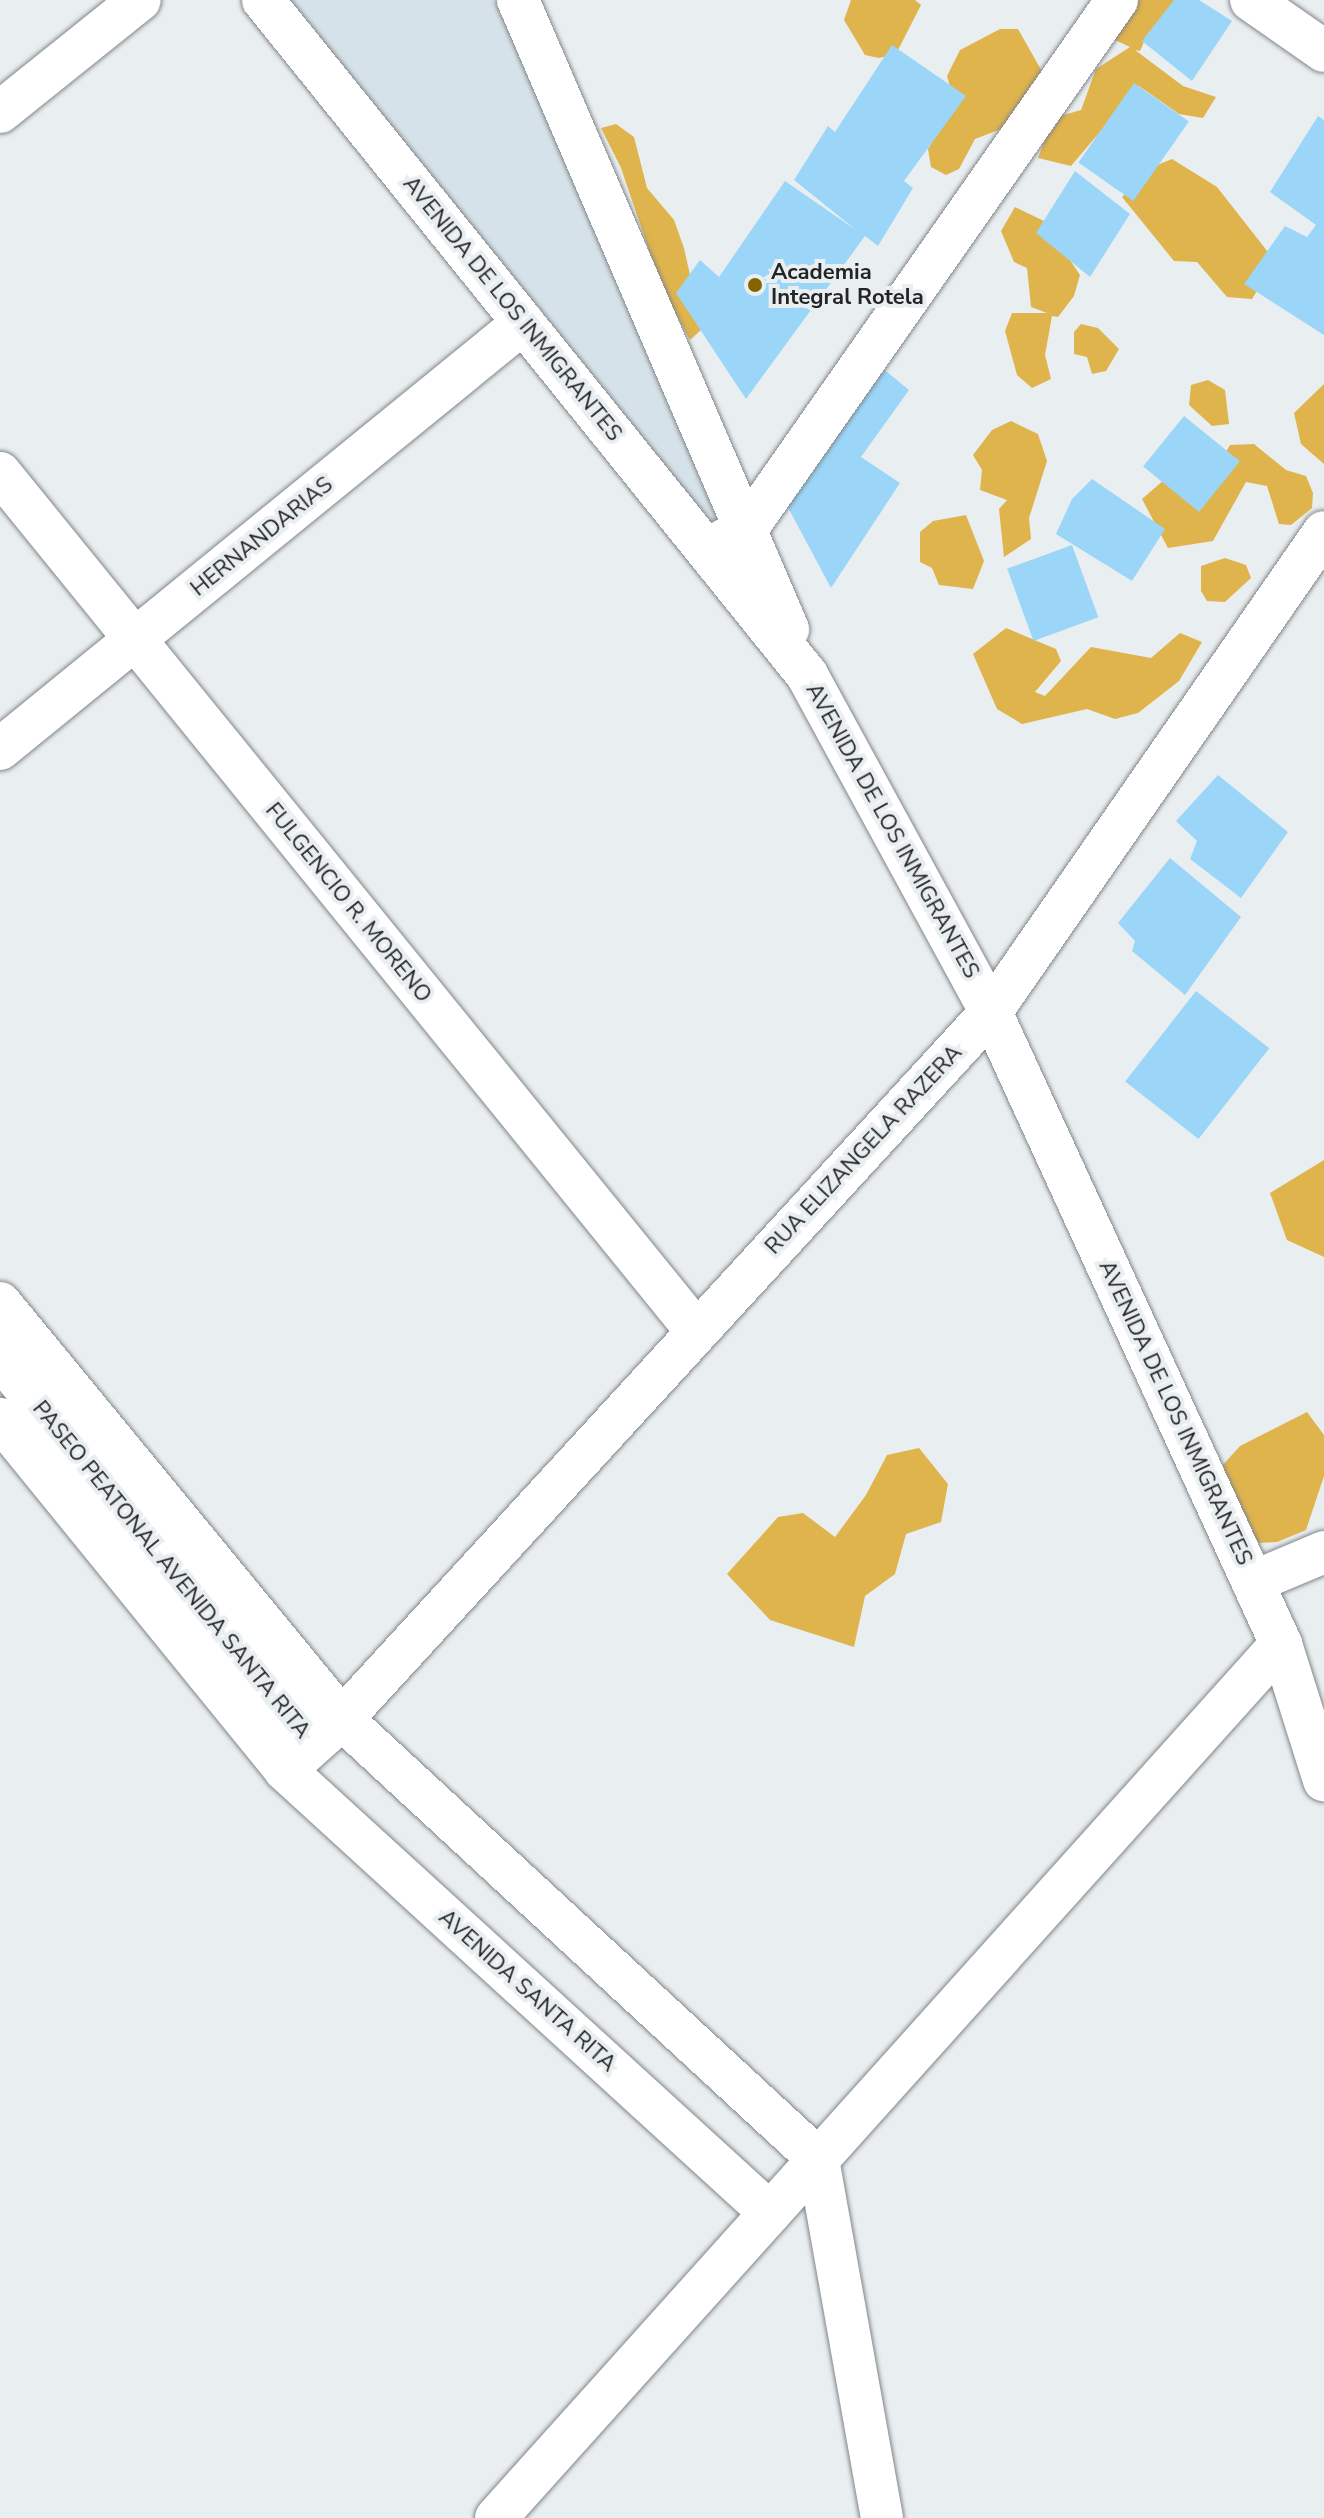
<!DOCTYPE html>
<style>
body{margin:0}
#map{position:relative;width:1324px;height:2518px;overflow:hidden;background:#e9eef1;font-family:"Nunito Sans",sans-serif}
div>[style]{position:absolute}
.built>*{inset:0;background:#d6e2e9}
.forest>*{inset:0;background:#dfb44d}
.building>*{inset:0;background:#9bd6f9;transform-origin:0 0}
.roads{filter:drop-shadow(0 0 2px #828689) drop-shadow(0 0 2px #828689)}
.minor>*{height:42px;margin:-21px;padding:0 21px;transform-origin:21px;border-radius:21px;background:#fff}
.dots>*{width:22px;height:22px;translate:-50% -50%;box-sizing:border-box;border:4px solid #e9eef1;border-radius:50%}
span{translate:-50% -50%;white-space:nowrap;text-align:center;line-height:1.15;-webkit-text-stroke:8px #e9eef1;paint-order:stroke}
.poi-label{font-size:22px;color:#232425;font-weight:700}
.left{translate:0 -50%;text-align:left}
.street-label{font-size:22px;color:#232425}
</style>
<div id="map">
<div class="built">
<i style="clip-path:polygon(263px 0,494px 0,746px 530px,706px 549px)"></i>
</div>
<div class="forest">
<i style="clip-path:polygon(851px 0,915px 0,921px 5px,896px 54px,879px 58px,865px 55px,844px 20px)"></i>
<i style="clip-path:polygon(1132px 0,1174px 0,1174px 20px,1147px 35px,1140px 51px,1135px 50px,1183px 86px,1216px 97px,1203px 118px,1179px 114px,1139px 86px,1071px 166px,1038px 158px,1053px 118px,1081px 110px,1096px 69px,1130px 47px,1109px 37px)"></i>
<i style="clip-path:polygon(1000px 29px,1018px 29px,1044px 75px,1017px 123px,975px 139px,959px 169px,946px 175px,931px 167px,928px 149px,954px 101px,947px 76px,960px 50px)"></i>
<i style="clip-path:polygon(616px 124px,634px 137px,647px 188px,674px 220px,684px 248px,702px 329px,690px 340px,662px 288px,621px 168px,601px 128px)"></i>
<i style="clip-path:polygon(1172px 159px,1217px 187px,1275px 261px,1252px 299px,1227px 297px,1197px 262px,1174px 261px,1122px 197px,1155px 166px)"></i>
<i style="clip-path:polygon(1015px 207px,1044px 221px,1080px 275px,1074px 296px,1058px 317px,1052px 316px,1045px 355px,1051px 379px,1032px 388px,1017px 375px,1005px 331px,1012px 313px,1047px 313px,1031px 307px,1027px 268px,1014px 262px,1001px 231px)"></i>
<i style="clip-path:polygon(1081px 324px,1098px 328px,1119px 349px,1106px 371px,1092px 374px,1087px 357px,1074px 354px,1074px 332px)"></i>
<i style="clip-path:polygon(1208px 380px,1225px 390px,1229px 424px,1212px 426px,1189px 405px,1191px 385px)"></i>
<i style="clip-path:polygon(1324px 384px,1324px 464px,1301px 444px,1294px 413px)"></i>
<i style="clip-path:polygon(1011px 421px,1038px 434px,1047px 461px,1029px 518px,1031px 539px,1004px 557px,999px 509px,1007px 500px,980px 490px,982px 470px,973px 455px,992px 430px)"></i>
<i style="clip-path:polygon(1254px 444px,1286px 470px,1306px 476px,1313px 493px,1312px 508px,1291px 525px,1279px 524px,1267px 486px,1246px 482px,1213px 541px,1168px 548px,1142px 499px,1165px 479px,1214px 471px,1230px 445px)"></i>
<i style="clip-path:polygon(966px 515px,984px 561px,973px 589px,939px 585px,932px 568px,920px 562px,920px 532px,933px 521px)"></i>
<i style="clip-path:polygon(1225px 558px,1246px 565px,1251px 578px,1225px 602px,1207px 601px,1201px 591px,1201px 566px)"></i>
<i style="clip-path:polygon(1006px 628px,1056px 649px,1061px 661px,1035px 692px,1045px 696px,1091px 647px,1151px 658px,1180px 633px,1202px 642px,1179px 681px,1138px 713px,1115px 719px,1087px 709px,1022px 724px,997px 709px,973px 654px)"></i>
<i style="clip-path:polygon(1324px 1160px,1324px 1257px,1287px 1240px,1270px 1193px)"></i>
<i style="clip-path:polygon(1307px 1412px,1324px 1435px,1324px 1476px,1306px 1530px,1277px 1542px,1259px 1543px,1211px 1478px,1240px 1446px)"></i>
<i style="clip-path:polygon(919px 1448px,948px 1484px,941px 1522px,906px 1534px,895px 1574px,865px 1596px,854px 1647px,770px 1620px,727px 1574px,778px 1517px,803px 1513px,835px 1537px,866px 1495px,887px 1455px)"></i>
</div>
<div class="building">
<i style="clip-path:polygon(1174px 0,1199px 0,1232px 21px,1192px 81px,1142px 41px)"></i>
<i style="clip-path:polygon(892px 45px,966px 96px,904px 181px,913px 188px,878px 246px,865px 236px,746px 399px,676px 293px,700px 260px,719px 277px,785px 181px,856px 230px,794px 180px,828px 126px,835px 132px)"></i>
<i style="left:1134px;top:83px;width:67px;height:97px;rotate:35deg"></i>
<i style="clip-path:polygon(1318px 116px,1324px 120px,1324px 335px,1244px 284px,1285px 226px,1307px 237px,1316px 225px,1270px 192px)"></i>
<i style="clip-path:polygon(1075px 171px,1130px 214px,1090px 277px,1036px 233px)"></i>
<i style="clip-path:polygon(881px 367px,909px 390px,861px 457px,900px 483px,831px 588px,784px 500px)"></i>
<i style="left:1184px;top:416px;width:72px;height:65px;rotate:39deg"></i>
<i style="clip-path:polygon(1092px 479px,1165px 529px,1132px 581px,1056px 534px,1072px 499px)"></i>
<i style="left:1072px;top:545px;width:77px;height:69px;rotate:70deg"></i>
<i style="clip-path:polygon(1218px 775px,1288px 832px,1241px 898px,1190px 859px,1197px 841px,1176px 821px)"></i>
<i style="clip-path:polygon(1170px 858px,1241px 917px,1185px 995px,1132px 951px,1135px 941px,1118px 923px)"></i>
<i style="left:1196px;top:991px;width:93px;height:115px;rotate:38deg"></i>
</div>
<div class="roads">
<div class="minor">
<i style="left:263px;top:0;width:867px;rotate:51.13deg"></i>
<i style="left:807px;top:675px;width:384px;rotate:61.4deg"></i>
<i style="left:991px;top:1012px;width:695px;rotate:65.35deg"></i>
<i style="left:1281px;top:1644px;width:143px;rotate:72.5deg"></i>
<i style="left:518px;top:0;width:685px;rotate:66.77deg"></i>
<i style="left:1251px;top:0;width:89px;rotate:34.9deg"></i>
<i style="left:0;top:112px;width:179px;rotate:-38.7deg"></i>
<i style="left:0;top:473px;width:1106px;rotate:50.94deg"></i>
<i style="left:724px;top:540px;width:24px;rotate:-24deg"></i>
<i style="left:746px;top:530px;width:647px;rotate:-55.01deg"></i>
<i style="left:0;top:749px;width:675px;rotate:-39.16deg"></i>
<i style="left:0;top:1303px;width:539px;rotate:50.58deg"></i>
<i style="left:342px;top:1719px;width:648px;rotate:42.75deg"></i>
<i style="left:818px;top:2159px;width:365px;rotate:79.9deg"></i>
<i style="left:0;top:1357px;width:498px;rotate:51.4deg"></i>
<i style="left:0;top:1419px;width:452px;rotate:50.9deg"></i>
<i style="left:285px;top:1770px;width:76px;rotate:-41.8deg"></i>
<i style="left:342px;top:1719px;width:960px;rotate:-47.45deg"></i>
<i style="left:991px;top:1012px;width:584px;rotate:-55.25deg"></i>
<i style="left:1253px;top:1582px;width:77px;rotate:-22.9deg"></i>
<i style="left:285px;top:1770px;width:657px;rotate:42.41deg"></i>
<i style="left:496px;top:2518px;width:1175px;rotate:-48.07deg"></i>
</div>
</div>
<div class="dots">
<i style="left:755px;top:285px;background:#856400"></i>
</div>
<div class="poi-label">
<span class="left" style="left:771px;top:285px">Academia<br>Integral Rotela</span>
</div>
<div class="street-label">
<span style="left:512px;top:309px;rotate:51deg">AVENIDA DE LOS INMIGRANTES</span>
<span style="left:262px;top:537px;rotate:-39deg">HERNANDARIAS</span>
<span style="left:892px;top:831px;rotate:61deg">AVENIDA DE LOS INMIGRANTES</span>
<span style="left:348px;top:903px;rotate:51deg">FULGENCIO R. MORENO</span>
<span style="left:864px;top:1150px;rotate:-47deg">RUA ELIZANGELA RAZERA</span>
<span style="left:1175px;top:1413px;rotate:65deg">AVENIDA DE LOS INMIGRANTES</span>
<span style="left:171px;top:1570px;rotate:51deg">PASEO PEATONAL AVENIDA SANTA RITA</span>
<span style="left:527px;top:1991px;rotate:42deg">AVENIDA SANTA RITA</span>
</div>
</div>
